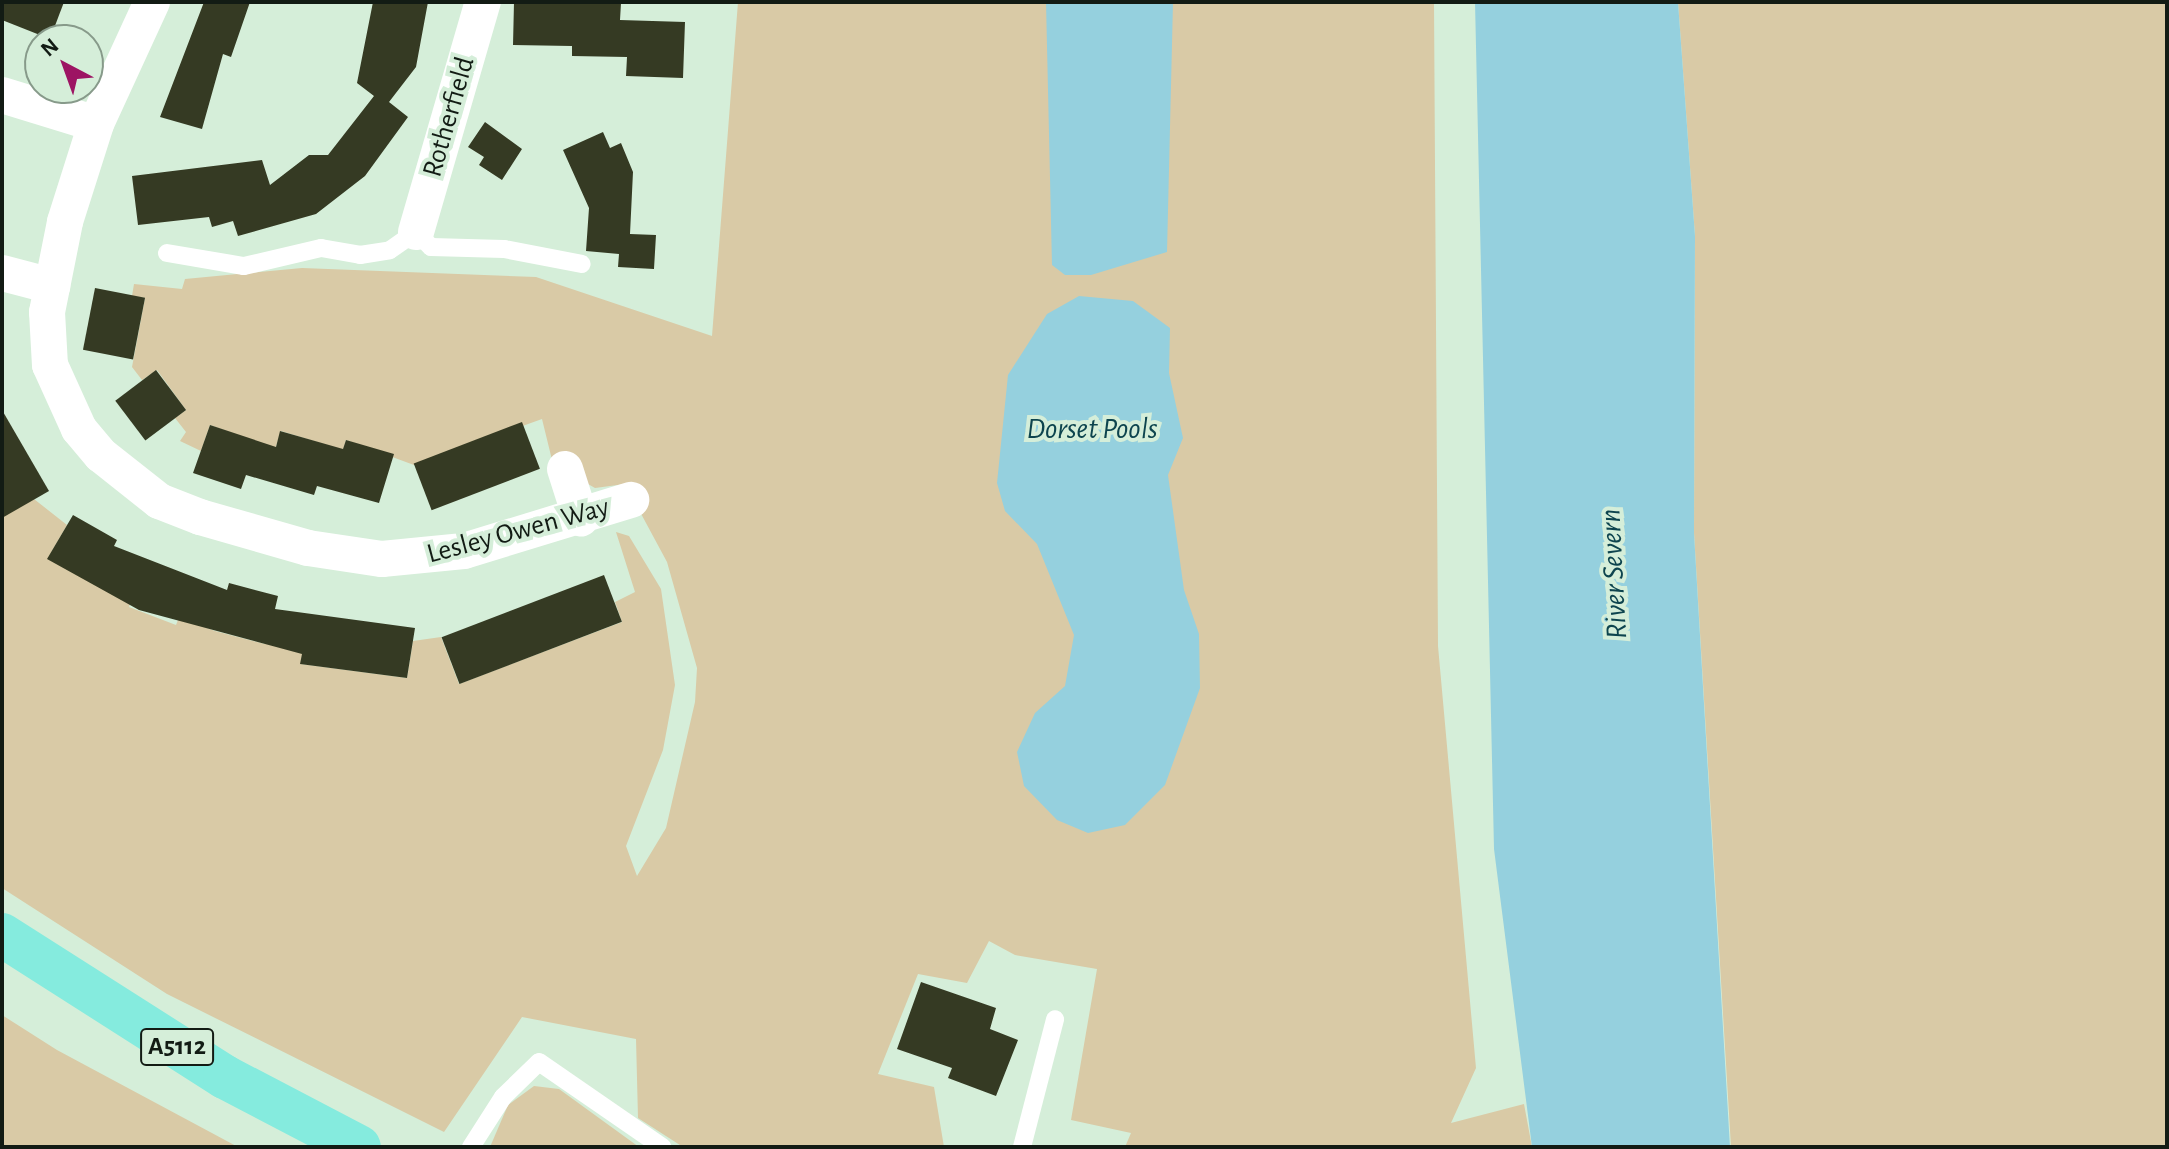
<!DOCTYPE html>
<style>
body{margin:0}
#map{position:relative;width:2169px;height:1149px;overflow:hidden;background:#d5eed9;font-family:"Alegreya Sans",sans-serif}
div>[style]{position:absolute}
.green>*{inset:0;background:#d9caa6}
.water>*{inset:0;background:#95d0de}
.building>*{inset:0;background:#353a23;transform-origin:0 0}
.lane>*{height:18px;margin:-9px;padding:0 9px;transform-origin:9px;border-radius:9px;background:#fff}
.street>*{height:36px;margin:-18px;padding:0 18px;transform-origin:18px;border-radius:18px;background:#fff}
.primary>*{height:44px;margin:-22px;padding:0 22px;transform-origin:22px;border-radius:22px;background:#85ebde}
span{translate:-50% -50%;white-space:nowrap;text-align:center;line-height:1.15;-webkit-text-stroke:8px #d5eed9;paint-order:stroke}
.shield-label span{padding:2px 6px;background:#d5eed9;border:2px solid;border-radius:6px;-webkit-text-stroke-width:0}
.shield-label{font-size:26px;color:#121b14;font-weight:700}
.street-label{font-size:28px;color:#121b14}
.water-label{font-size:30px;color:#0d444e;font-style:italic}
.frame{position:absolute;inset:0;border:4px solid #121b14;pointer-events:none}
.north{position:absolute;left:24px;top:24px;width:80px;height:80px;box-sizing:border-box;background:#d5eed9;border:2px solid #879a8a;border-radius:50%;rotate:319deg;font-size:22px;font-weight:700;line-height:32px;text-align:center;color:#121b14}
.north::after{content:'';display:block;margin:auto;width:28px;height:36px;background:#9d1463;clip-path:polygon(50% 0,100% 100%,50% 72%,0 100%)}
</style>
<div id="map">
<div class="green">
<i style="clip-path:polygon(738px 2px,1434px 2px,1438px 646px,1476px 1068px,1451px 1123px,1524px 1104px,1532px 1147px,1125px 1147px,1131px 1133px,1071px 1120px,1097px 969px,1015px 955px,989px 941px,967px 983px,918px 974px,878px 1074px,934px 1087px,944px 1147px,683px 1147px,638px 1118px,636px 1039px,522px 1017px,444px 1132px,167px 994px,2px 888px,2px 513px,34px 499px,67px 525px,48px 558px,140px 578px,129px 607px,176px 625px,188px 595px,197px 624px,215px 631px,265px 644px,305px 631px,301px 664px,407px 678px,413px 641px,441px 637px,459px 684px,622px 622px,615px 602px,635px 592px,616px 532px,629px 536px,661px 589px,675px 685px,663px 750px,626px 846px,637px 876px,666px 828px,695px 702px,697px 668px,667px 562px,625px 484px,595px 488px,553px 464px,542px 419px,414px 465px,346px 440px,343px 450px,281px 431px,275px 449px,210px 425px,201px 451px,180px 441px,186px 432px,175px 418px,186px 410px,157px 370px,142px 380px,132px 367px,145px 298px,132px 296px,134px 284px,182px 289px,185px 279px,302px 268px,536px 277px,712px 336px)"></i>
<i style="clip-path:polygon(1678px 2px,2167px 2px,2167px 1147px,1731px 1147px,1694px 533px,1695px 236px)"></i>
<i style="clip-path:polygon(2px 1015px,57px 1050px,238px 1147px,2px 1147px)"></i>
<i style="clip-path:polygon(534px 1086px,559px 1089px,639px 1147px,490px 1147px,508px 1105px)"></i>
</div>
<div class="water">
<i style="clip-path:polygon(1046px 2px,1173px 2px,1167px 252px,1091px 275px,1065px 275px,1052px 265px)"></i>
<i style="clip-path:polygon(1475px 2px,1678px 2px,1695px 236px,1694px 533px,1730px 1147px,1532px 1147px,1494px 849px)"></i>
<i style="clip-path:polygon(1079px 296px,1133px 301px,1170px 328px,1169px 373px,1183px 438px,1168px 475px,1184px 590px,1199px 634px,1200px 688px,1165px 785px,1125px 825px,1088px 833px,1057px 820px,1024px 786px,1017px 752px,1035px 713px,1065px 686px,1074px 635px,1037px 544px,1005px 511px,997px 483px,1008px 375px,1047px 314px)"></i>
</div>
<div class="building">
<i style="clip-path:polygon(2px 2px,64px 2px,50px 39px,2px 20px)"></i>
<i style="clip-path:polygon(204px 2px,250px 2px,231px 57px,223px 54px,202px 129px,160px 117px)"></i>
<i style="clip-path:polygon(373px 2px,428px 2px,416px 67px,389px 102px,408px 117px,365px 176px,316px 214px,238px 236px,233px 221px,212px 227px,209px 217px,138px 225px,132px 176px,262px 160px,270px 185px,309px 155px,328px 155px,374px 96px,357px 83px)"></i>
<i style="clip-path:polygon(514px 2px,621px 3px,620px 20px,685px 22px,683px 78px,626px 76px,627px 57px,572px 56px,572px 46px,513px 45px)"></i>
<i style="clip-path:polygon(485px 122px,522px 149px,502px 180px,479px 165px,484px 157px,468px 147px)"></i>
<i style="clip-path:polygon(603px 132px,610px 148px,621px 143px,633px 172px,630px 234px,656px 235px,654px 269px,618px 267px,619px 254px,586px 251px,589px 208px,563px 150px)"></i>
<i style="left:95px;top:288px;width:51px;height:63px;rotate:11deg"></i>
<i style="left:156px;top:370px;width:50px;height:51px;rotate:53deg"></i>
<i style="clip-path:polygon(2px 410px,49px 491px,2px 518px)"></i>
<i style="left:522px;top:422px;width:50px;height:116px;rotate:69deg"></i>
<i style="clip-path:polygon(210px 425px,276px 447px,280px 431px,343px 449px,346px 440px,394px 454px,379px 503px,317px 486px,314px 495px,246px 475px,241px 489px,193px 473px)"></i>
<i style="clip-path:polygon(73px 515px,117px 540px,114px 546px,227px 590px,229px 583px,278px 596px,275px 609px,415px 628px,407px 678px,300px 664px,302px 654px,139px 610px,47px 559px)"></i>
<i style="left:604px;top:575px;width:50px;height:174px;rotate:69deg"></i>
<i style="clip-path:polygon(921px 982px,996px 1008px,990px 1029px,1018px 1040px,996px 1096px,948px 1078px,952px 1068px,897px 1049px)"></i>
</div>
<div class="lane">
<i style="left:167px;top:253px;width:78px;rotate:9.6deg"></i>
<i style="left:244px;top:266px;width:79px;rotate:-13.2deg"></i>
<i style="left:321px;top:248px;width:40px;rotate:10deg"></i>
<i style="left:360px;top:255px;width:30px;rotate:-9deg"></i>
<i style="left:390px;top:250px;width:32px;rotate:-35deg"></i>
<i style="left:416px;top:232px;width:21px;rotate:45deg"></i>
<i style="left:431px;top:247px;width:73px;rotate:1.6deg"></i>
<i style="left:504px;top:249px;width:79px;rotate:10.9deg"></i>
<i style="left:471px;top:1147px;width:59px;rotate:-57.4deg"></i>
<i style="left:503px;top:1097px;width:50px;rotate:-44.2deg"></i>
<i style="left:539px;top:1062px;width:150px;rotate:34.6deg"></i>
<i style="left:1022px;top:1147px;width:132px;rotate:-75.5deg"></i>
</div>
<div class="street">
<i style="left:152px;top:2px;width:134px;rotate:114.7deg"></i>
<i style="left:96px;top:124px;width:103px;rotate:107.6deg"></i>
<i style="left:65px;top:222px;width:92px;rotate:101.3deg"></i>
<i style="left:47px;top:312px;width:53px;rotate:86.8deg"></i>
<i style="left:50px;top:365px;width:70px;rotate:65.6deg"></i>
<i style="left:79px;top:429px;width:34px;rotate:50deg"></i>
<i style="left:101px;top:455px;width:74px;rotate:38.4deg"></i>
<i style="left:159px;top:501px;width:44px;rotate:21.3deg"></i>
<i style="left:200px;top:517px;width:112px;rotate:16deg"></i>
<i style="left:308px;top:548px;width:75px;rotate:8.5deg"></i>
<i style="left:382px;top:559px;width:82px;rotate:-5.6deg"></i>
<i style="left:464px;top:551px;width:175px;rotate:-17deg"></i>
<i style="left:2px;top:95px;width:98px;rotate:17.1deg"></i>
<i style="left:416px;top:232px;width:240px;rotate:-73.8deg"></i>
<i style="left:2px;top:273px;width:52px;rotate:14.6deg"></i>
<i style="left:565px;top:469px;width:52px;rotate:72.3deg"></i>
</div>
<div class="primary">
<i style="left:2px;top:935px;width:264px;rotate:32.5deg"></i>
<i style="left:225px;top:1077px;width:151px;rotate:27.6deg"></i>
</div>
<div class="shield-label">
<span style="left:177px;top:1047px">A5112</span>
</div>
<div class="street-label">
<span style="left:449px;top:117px;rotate:-74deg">Rotherfield</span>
<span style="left:518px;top:531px;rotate:-15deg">Lesley Owen Way</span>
</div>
<div class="water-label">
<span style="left:1092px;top:429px">Dorset Pools</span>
<span style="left:1614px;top:574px;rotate:-93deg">River Severn</span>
</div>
<div class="frame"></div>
<div class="north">N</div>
</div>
